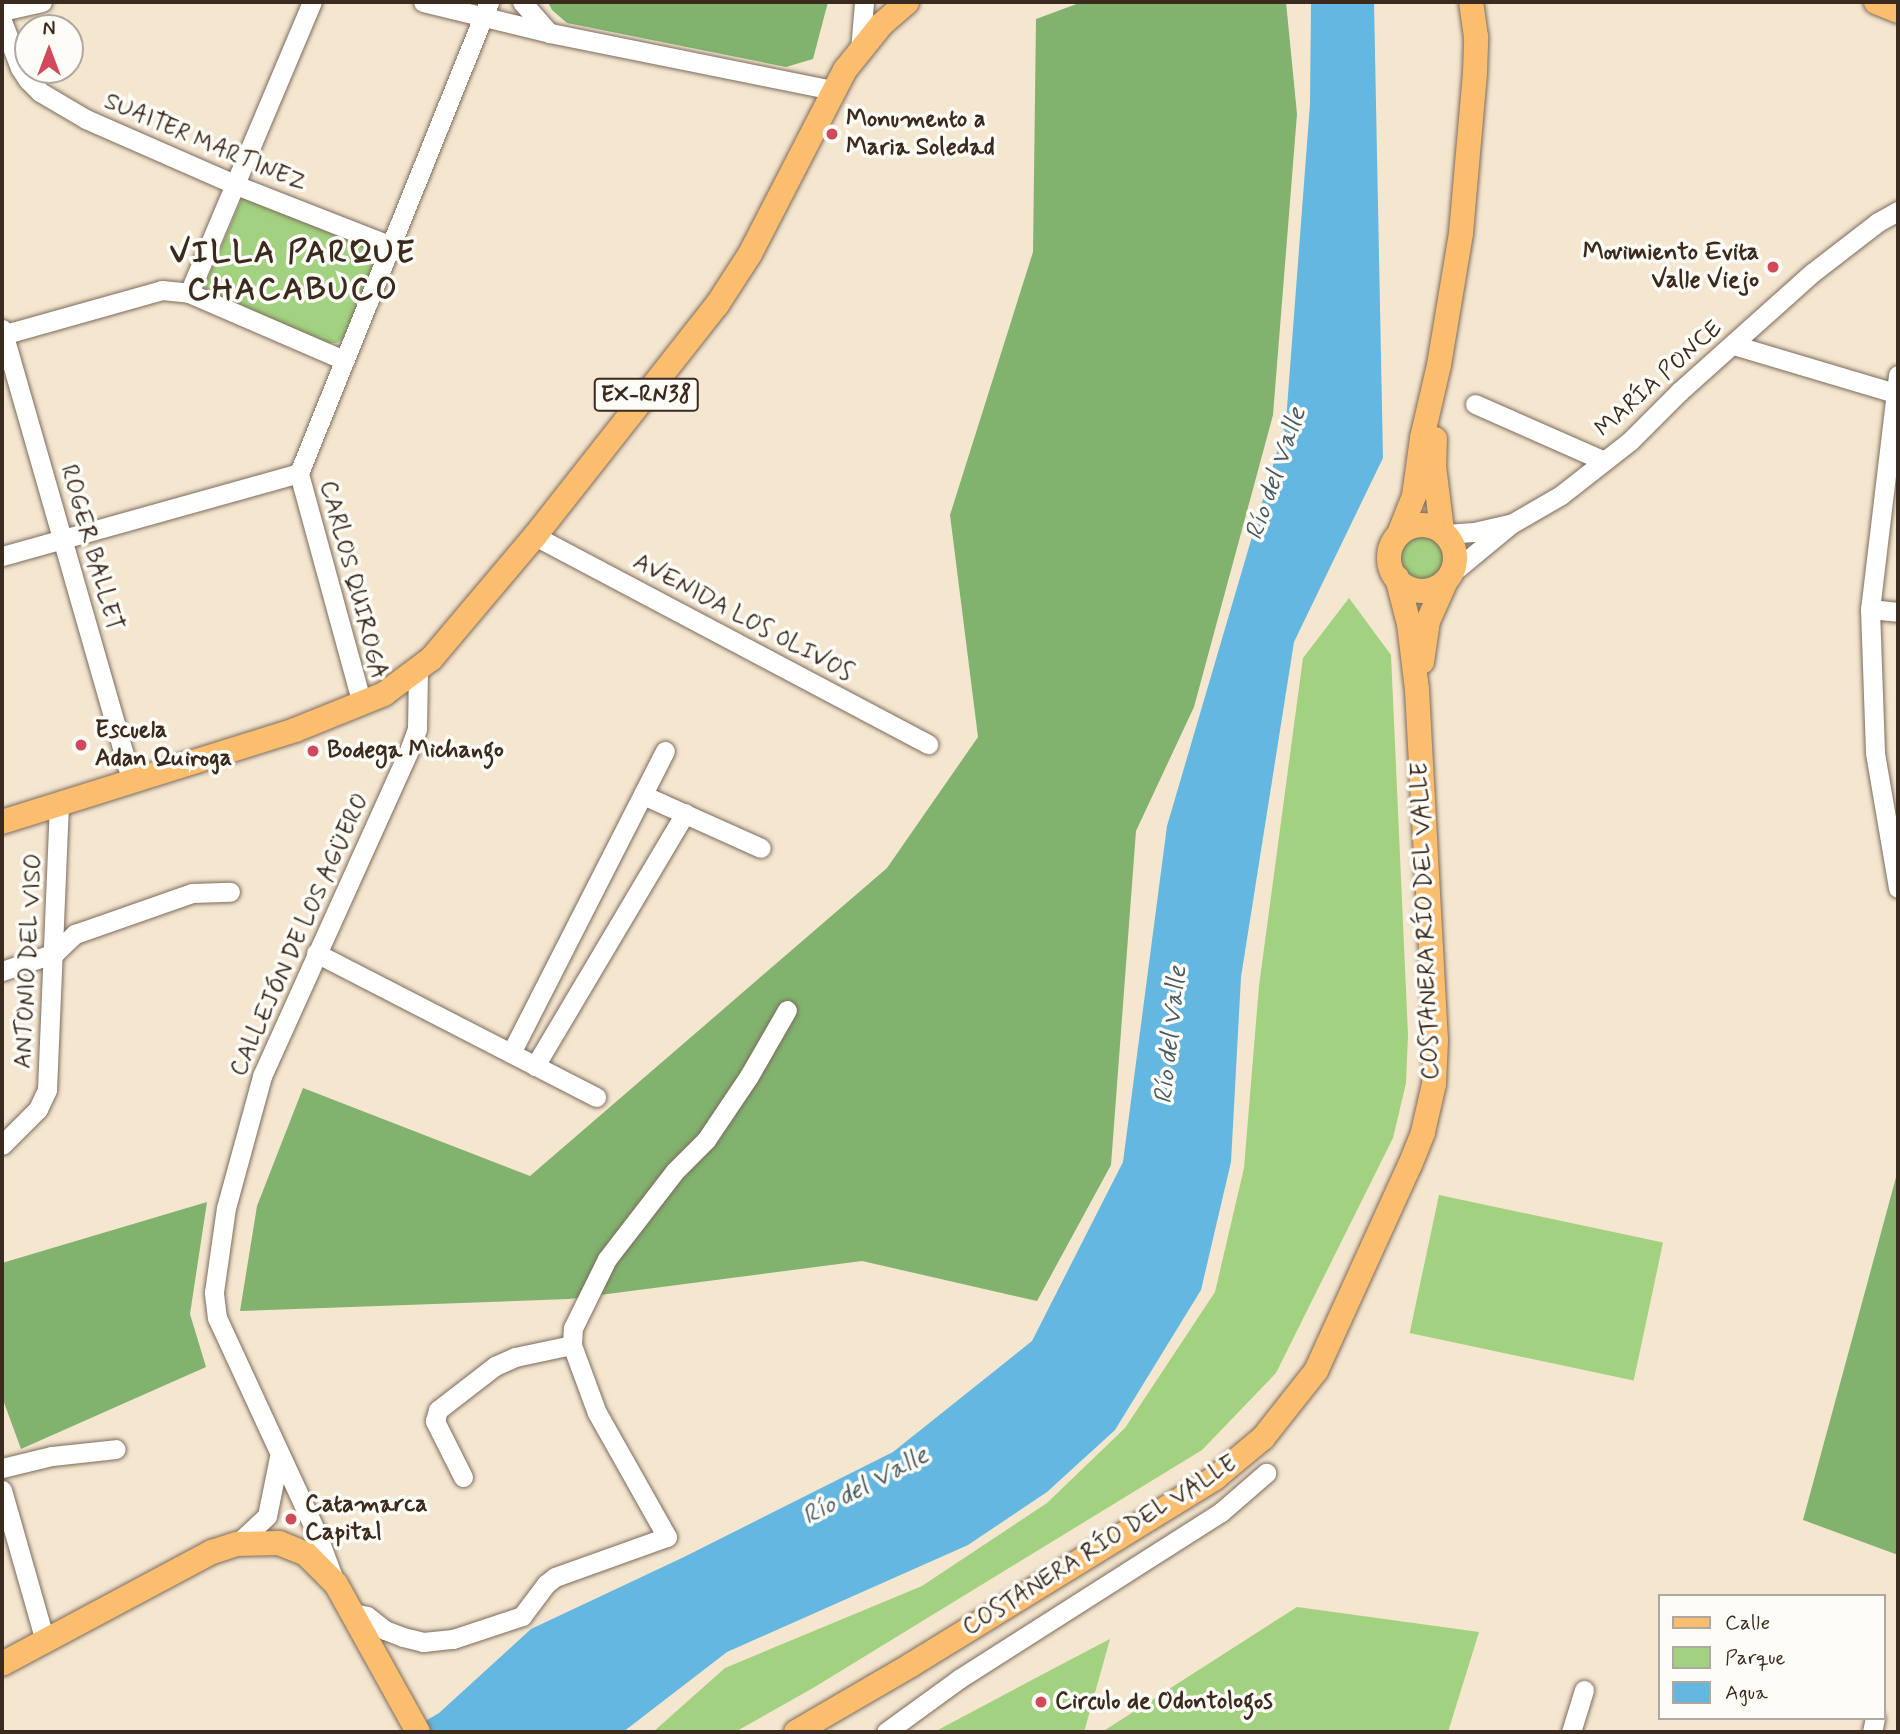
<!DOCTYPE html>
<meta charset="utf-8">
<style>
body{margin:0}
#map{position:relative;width:1900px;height:1734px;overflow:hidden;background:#f5e6d0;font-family:Mynerve,sans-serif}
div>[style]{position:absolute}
.green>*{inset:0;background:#a2d17f;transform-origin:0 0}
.round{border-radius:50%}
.forest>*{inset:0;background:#81b36e}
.water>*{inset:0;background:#64b7e0}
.roads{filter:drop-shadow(0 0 2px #7c6c5c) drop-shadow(0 0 2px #7c6c5c)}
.minor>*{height:19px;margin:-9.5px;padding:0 9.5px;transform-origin:9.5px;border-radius:9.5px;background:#fff}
.major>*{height:24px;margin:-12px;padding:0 12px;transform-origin:12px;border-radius:12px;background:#fbbd6e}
.major>.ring{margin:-12px;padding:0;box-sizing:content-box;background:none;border:24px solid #fbbd6e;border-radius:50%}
.dots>*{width:19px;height:19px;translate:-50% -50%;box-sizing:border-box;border:4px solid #fdfcf7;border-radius:50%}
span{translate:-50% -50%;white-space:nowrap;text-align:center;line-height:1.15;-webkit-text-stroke:7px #fdfcf7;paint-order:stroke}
.shield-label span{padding:2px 5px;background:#fdfcf7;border:2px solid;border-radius:5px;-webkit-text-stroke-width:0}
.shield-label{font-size:23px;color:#3b2a1e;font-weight:700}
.poi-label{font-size:24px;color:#3b2a1e;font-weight:700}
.left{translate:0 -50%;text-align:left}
.right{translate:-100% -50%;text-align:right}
.street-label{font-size:24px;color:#3b2a1e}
.water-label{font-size:26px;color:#495b62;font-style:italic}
.district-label{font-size:32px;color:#3b2a1e;font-weight:700;letter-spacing:2px}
.frame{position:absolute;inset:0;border:4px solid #3b2a1e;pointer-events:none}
.legend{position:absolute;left:1658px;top:1594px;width:228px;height:126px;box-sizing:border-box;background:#fdfcf7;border:2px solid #afa8a0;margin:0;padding:9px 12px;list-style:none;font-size:21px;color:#3b2a1e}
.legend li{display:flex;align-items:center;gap:14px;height:35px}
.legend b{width:35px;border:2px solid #afa8a0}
.north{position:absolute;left:14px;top:14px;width:70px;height:70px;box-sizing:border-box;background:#fdfcf7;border:2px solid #afa8a0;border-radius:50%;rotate:0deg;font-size:19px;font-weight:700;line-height:28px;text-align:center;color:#3b2a1e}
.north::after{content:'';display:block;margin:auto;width:24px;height:32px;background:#d1495b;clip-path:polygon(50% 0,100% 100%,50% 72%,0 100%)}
</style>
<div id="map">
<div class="green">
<i style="clip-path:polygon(243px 196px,373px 246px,377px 252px,376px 260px,343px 339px,337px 343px,327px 343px,206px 291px,206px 282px)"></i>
<i class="round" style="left:1396px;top:531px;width:54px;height:54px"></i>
<i style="clip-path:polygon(1349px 598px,1391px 655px,1408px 1035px,1406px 1083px,1393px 1138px,1276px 1373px,1202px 1450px,813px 1688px,735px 1732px,653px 1732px,725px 1668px,922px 1586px,1047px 1503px,1125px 1428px,1215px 1292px,1244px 1168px,1259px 986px,1303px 658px)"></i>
<i style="left:1439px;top:1195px;width:229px;height:141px;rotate:12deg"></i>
<i style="clip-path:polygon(1297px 1607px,1479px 1632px,1448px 1732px,1102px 1732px)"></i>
<i style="clip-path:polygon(1110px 1639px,1084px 1732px,934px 1732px,1047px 1672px)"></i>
</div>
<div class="forest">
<i style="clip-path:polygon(548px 2px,828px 2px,813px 59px,786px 67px,567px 23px,552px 10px)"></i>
<i style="clip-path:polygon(1082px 2px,1286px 2px,1297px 114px,1273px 415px,1194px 707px,1136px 831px,1111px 1165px,1037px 1301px,862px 1261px,569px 1299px,240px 1311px,257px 1206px,303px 1088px,530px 1176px,887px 868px,978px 737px,950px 515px,1033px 252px,1036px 19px)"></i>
<i style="clip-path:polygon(1898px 1170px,1898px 1555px,1803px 1520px)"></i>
<i style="clip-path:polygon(207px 1202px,190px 1314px,206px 1367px,21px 1449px,2px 1397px,2px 1263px)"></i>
</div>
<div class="water">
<i style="clip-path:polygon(1311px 2px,1374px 2px,1383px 458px,1294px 642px,1241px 977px,1231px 1162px,1201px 1290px,1115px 1430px,1047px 1492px,968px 1545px,727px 1652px,623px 1732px,407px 1732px,439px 1713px,531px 1629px,684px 1557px,893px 1452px,1032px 1341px,1123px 1162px,1167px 826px,1286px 421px,1310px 104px)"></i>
</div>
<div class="roads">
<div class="minor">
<i style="left:423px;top:2px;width:131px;rotate:13.7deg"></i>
<i style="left:550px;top:33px;width:289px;rotate:11.4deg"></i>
<i style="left:522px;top:2px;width:41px;rotate:48.9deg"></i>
<i style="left:2px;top:11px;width:41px;rotate:-12.7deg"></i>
<i style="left:2px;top:21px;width:50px;rotate:69deg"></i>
<i style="left:20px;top:68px;width:14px;rotate:56deg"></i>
<i style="left:28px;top:80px;width:17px;rotate:45deg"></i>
<i style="left:40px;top:92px;width:53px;rotate:30.4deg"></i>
<i style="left:86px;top:119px;width:164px;rotate:23.7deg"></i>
<i style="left:236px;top:185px;width:168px;rotate:21.4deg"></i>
<i style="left:860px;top:50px;width:48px;rotate:-85.2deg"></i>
<i style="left:189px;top:293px;width:316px;rotate:-67.1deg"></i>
<i style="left:2px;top:329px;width:470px;rotate:74deg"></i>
<i style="left:2px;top:335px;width:166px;rotate:-15.7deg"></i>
<i style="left:162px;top:290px;width:27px;rotate:6deg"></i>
<i style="left:189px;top:293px;width:169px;rotate:23.4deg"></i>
<i style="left:1734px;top:345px;width:171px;rotate:16.6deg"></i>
<i style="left:1898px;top:375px;width:236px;rotate:96.8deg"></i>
<i style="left:1870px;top:609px;width:144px;rotate:88deg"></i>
<i style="left:1875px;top:753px;width:137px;rotate:80.3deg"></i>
<i style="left:1475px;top:404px;width:141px;rotate:23.8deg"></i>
<i style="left:1445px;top:534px;width:29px;rotate:-4deg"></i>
<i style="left:1474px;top:532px;width:37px;rotate:-13deg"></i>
<i style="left:535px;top:536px;width:445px;rotate:27.9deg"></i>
<i style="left:2px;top:556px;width:308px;rotate:-15.6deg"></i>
<i style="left:1453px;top:572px;width:75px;rotate:-39.6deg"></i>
<i style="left:1511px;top:524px;width:58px;rotate:-30.1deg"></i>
<i style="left:1561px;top:495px;width:88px;rotate:-38deg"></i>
<i style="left:1630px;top:441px;width:71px;rotate:-45deg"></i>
<i style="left:1680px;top:391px;width:177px;rotate:-41.8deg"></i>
<i style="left:1812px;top:273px;width:83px;rotate:-37.7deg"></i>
<i style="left:1878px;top:222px;width:23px;rotate:-29deg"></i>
<i style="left:1870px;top:609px;width:28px;rotate:6deg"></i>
<i style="left:362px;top:704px;width:239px;rotate:-105.3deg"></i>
<i style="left:299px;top:473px;width:508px;rotate:-68.03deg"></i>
<i style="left:643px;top:795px;width:129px;rotate:24.2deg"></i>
<i style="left:316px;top:953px;width:315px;rotate:27.2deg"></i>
<i style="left:2px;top:971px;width:56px;rotate:-18.8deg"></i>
<i style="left:55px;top:953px;width:28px;rotate:-44deg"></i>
<i style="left:75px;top:934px;width:124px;rotate:-19.3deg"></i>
<i style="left:192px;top:893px;width:38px;rotate:-2deg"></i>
<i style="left:511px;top:1053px;width:339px;rotate:-63deg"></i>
<i style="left:535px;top:1066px;width:294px;rotate:-59.3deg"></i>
<i style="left:2px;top:1145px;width:51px;rotate:-45deg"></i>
<i style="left:38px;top:1109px;width:21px;rotate:-65deg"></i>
<i style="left:47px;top:1090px;width:286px;rotate:-87.6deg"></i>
<i style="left:2px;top:1468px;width:51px;rotate:-13.5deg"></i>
<i style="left:52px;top:1456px;width:64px;rotate:-6.2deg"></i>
<i style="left:463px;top:1477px;width:63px;rotate:-116.6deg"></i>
<i style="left:435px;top:1421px;width:11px;rotate:-75deg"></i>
<i style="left:438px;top:1410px;width:72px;rotate:-37.7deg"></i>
<i style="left:495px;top:1366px;width:22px;rotate:-24deg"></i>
<i style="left:515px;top:1357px;width:58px;rotate:-11.9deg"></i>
<i style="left:2px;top:1490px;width:157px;rotate:74.1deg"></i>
<i style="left:237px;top:1544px;width:41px;rotate:-43deg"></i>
<i style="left:267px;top:1516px;width:60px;rotate:-78.5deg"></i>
<i style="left:334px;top:1580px;width:49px;rotate:-110.3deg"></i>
<i style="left:317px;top:1534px;width:238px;rotate:-114.8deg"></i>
<i style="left:217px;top:1318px;width:26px;rotate:-97deg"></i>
<i style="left:214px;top:1292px;width:85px;rotate:-81.9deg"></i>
<i style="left:226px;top:1208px;width:137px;rotate:-74.7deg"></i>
<i style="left:262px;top:1076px;width:360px;rotate:-65.7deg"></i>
<i style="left:410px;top:748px;width:20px;rotate:-70deg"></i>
<i style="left:417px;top:729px;width:58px;rotate:-89deg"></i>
<i style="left:352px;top:1613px;width:15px;rotate:11deg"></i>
<i style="left:367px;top:1616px;width:23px;rotate:38deg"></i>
<i style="left:385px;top:1630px;width:19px;rotate:21deg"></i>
<i style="left:403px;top:1637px;width:21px;rotate:14deg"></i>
<i style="left:423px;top:1642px;width:30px;rotate:-6deg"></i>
<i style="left:453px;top:1639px;width:73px;rotate:-18.4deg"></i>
<i style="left:522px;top:1616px;width:40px;rotate:-53deg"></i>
<i style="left:546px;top:1584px;width:11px;rotate:-38deg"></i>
<i style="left:555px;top:1577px;width:119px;rotate:-19.7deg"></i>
<i style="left:667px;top:1537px;width:142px;rotate:-119.4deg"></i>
<i style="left:597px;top:1413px;width:72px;rotate:-110.2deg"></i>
<i style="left:572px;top:1345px;width:17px;rotate:-87deg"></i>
<i style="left:573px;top:1328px;width:77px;rotate:-63.8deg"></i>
<i style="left:607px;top:1259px;width:111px;rotate:-52.3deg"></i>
<i style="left:675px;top:1171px;width:44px;rotate:-45deg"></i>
<i style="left:706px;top:1140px;width:77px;rotate:-56.1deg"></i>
<i style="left:749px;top:1076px;width:76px;rotate:-60.1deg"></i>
<i style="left:886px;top:1732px;width:90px;rotate:-36deg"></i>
<i style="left:959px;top:1679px;width:311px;rotate:-32.5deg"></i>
<i style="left:1221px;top:1512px;width:60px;rotate:-40.9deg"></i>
<i style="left:1571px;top:1732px;width:44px;rotate:-72.8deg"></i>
<i style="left:1872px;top:1732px;width:14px;rotate:-78deg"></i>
</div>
<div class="major">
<i style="left:1876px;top:2px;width:24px;rotate:22deg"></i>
<i style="left:1435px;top:439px;width:27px;rotate:92deg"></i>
<i style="left:1434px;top:466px;width:64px;rotate:82.9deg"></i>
<i class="ring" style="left:1389px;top:525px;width:42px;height:42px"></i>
<i style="left:1399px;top:534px;width:41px;rotate:-68.5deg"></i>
<i style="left:1414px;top:496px;width:59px;rotate:-82.1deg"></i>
<i style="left:1422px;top:438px;width:75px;rotate:-76.9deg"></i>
<i style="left:1439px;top:365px;width:134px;rotate:-80.5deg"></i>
<i style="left:1461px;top:233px;width:161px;rotate:-85deg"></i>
<i style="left:1475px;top:73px;width:36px;rotate:-88deg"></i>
<i style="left:1476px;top:37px;width:35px;rotate:-98deg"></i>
<i style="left:1422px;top:662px;width:41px;rotate:-81.7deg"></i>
<i style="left:1428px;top:621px;width:44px;rotate:-65.8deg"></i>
<i style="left:2px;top:822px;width:307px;rotate:-17.4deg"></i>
<i style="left:295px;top:730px;width:96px;rotate:-22deg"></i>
<i style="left:384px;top:694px;width:59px;rotate:-36.7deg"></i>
<i style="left:431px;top:659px;width:161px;rotate:-49.8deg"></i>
<i style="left:535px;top:536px;width:294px;rotate:-51.8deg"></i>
<i style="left:717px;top:305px;width:61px;rotate:-57.1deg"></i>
<i style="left:750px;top:254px;width:207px;rotate:-62.7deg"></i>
<i style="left:845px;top:70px;width:59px;rotate:-51.2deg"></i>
<i style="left:882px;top:24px;width:33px;rotate:-41deg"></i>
<i style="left:2px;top:1664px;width:238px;rotate:-28.1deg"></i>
<i style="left:212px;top:1552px;width:26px;rotate:-18deg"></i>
<i style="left:237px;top:1544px;width:42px;rotate:-1.4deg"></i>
<i style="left:279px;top:1543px;width:29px;rotate:22deg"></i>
<i style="left:306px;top:1554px;width:42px;rotate:45deg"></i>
<i style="left:336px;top:1584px;width:169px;rotate:61deg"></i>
<i style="left:796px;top:1732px;width:133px;rotate:-30.2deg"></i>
<i style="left:911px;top:1665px;width:358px;rotate:-31.6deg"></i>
<i style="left:1216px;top:1477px;width:61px;rotate:-39.7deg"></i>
<i style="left:1263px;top:1438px;width:85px;rotate:-51.7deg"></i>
<i style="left:1316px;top:1371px;width:226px;rotate:-65.5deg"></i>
<i style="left:1410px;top:1165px;width:35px;rotate:-68deg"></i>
<i style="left:1423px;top:1132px;width:49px;rotate:-77.1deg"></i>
<i style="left:1434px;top:1084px;width:43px;rotate:-87.3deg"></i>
<i style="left:1436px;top:1041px;width:352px;rotate:-93.1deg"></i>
<i style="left:1417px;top:690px;width:66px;rotate:-96.9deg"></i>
<i style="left:1409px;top:624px;width:48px;rotate:-104.6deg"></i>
</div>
</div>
<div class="dots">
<i style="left:832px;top:134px;background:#d1495b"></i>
<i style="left:1773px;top:267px;background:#d1495b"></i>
<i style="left:81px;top:745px;background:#d1495b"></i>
<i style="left:313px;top:751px;background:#d1495b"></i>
<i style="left:291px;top:1519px;background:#d1495b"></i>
<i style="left:1041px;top:1702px;background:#d1495b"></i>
</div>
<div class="shield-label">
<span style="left:646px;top:395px">EX-RN38</span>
</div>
<div class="poi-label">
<span class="left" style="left:846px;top:134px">Monumento a<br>Maria Soledad</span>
<span class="right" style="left:1759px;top:267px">Movimiento Evita<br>Valle Viejo</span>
<span class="left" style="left:95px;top:745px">Escuela<br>Adan Quiroga</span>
<span class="left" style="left:327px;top:751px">Bodega Michango</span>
<span class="left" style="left:305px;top:1519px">Catamarca<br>Capital</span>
<span class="left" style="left:1055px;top:1702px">Circulo de Odontologos</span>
</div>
<div class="street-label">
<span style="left:205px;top:143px;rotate:23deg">SUAITER MARTINEZ</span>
<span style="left:1659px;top:379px;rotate:-42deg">MARÍA PONCE</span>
<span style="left:91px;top:548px;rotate:74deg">ROGER BALLET</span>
<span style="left:353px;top:580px;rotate:75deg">CARLOS QUIROGA</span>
<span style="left:743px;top:618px;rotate:28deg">AVENIDA LOS OLIVOS</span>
<span style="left:1426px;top:921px;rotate:-92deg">COSTANERA RÍO DEL VALLE</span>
<span style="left:300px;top:935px;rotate:-66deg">CALLEJÓN DE LOS AGÜERO</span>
<span style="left:29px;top:961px;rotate:-87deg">ANTONIO DEL VISO</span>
<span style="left:1100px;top:1546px;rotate:-32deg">COSTANERA RÍO DEL VALLE</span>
</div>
<div class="water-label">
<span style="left:1277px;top:474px;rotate:-71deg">Río del Valle</span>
<span style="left:1172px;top:1035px;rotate:-84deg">Río del Valle</span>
<span style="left:866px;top:1487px;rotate:-28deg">Río del Valle</span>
</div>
<div class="district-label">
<span style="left:293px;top:272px">VILLA PARQUE<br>CHACABUCO</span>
</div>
<div class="frame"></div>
<ul class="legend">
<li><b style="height:9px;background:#fbbd6e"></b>Calle</li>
<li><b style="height:19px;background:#a2d17f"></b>Parque</li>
<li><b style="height:19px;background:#64b7e0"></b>Agua</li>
</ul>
<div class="north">N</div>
</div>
